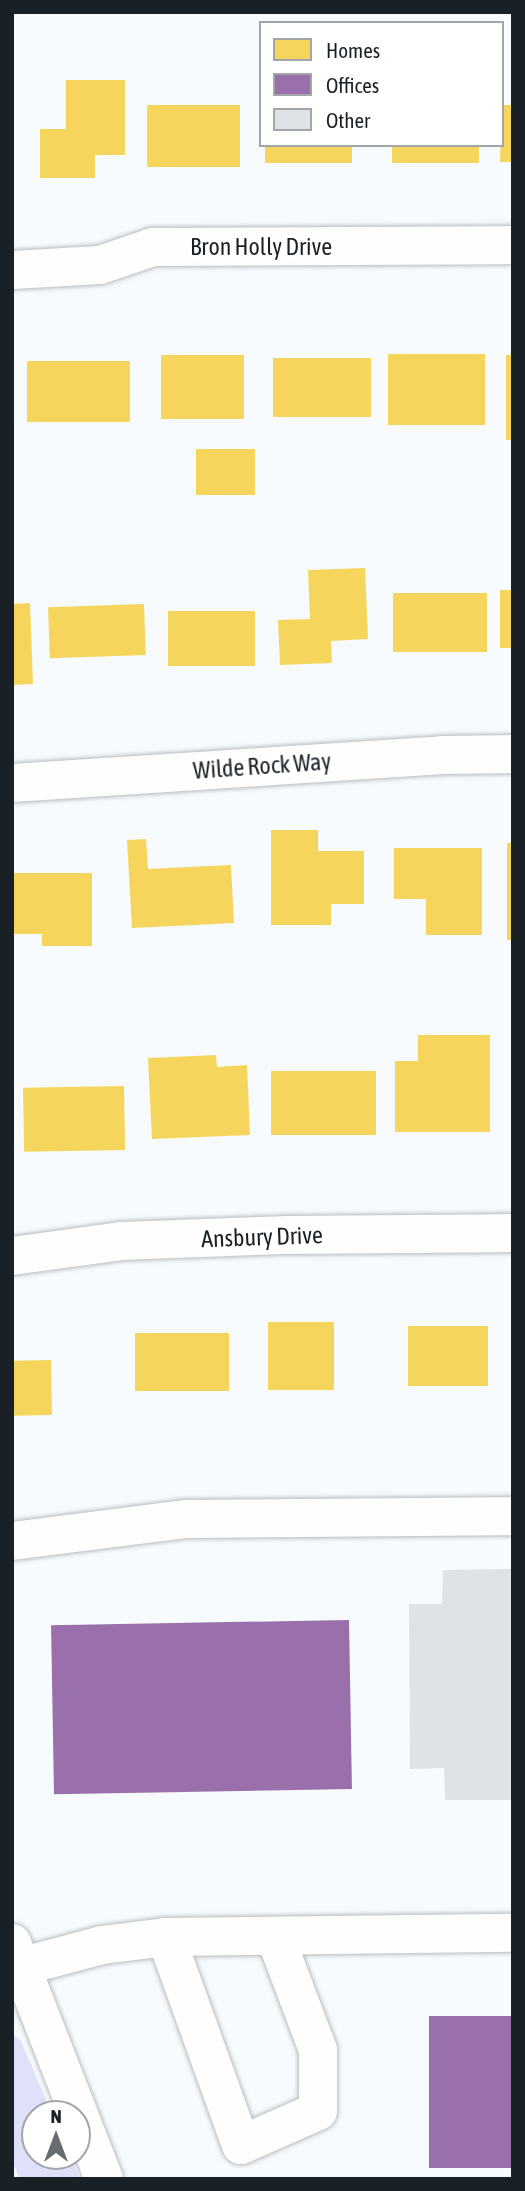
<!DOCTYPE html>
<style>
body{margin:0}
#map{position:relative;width:525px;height:2191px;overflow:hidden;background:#f8fbfd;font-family:"Asap Condensed",sans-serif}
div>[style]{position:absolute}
.green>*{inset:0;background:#dfe0f9}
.homes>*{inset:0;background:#f6d55c;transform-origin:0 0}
.offices>*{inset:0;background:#9970ab;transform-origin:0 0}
.building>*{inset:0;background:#dfe3e7}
.roads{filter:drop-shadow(0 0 2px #b8bdc0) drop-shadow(0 0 2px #b8bdc0)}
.minor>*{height:38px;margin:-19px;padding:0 19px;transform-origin:19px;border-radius:19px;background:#fefeff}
span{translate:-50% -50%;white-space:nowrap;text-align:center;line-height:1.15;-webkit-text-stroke:7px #fff;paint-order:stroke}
.street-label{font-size:24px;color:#1a2126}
.frame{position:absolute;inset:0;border:14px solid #1a2126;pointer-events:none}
.legend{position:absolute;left:259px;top:21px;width:245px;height:126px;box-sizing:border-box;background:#fff;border:2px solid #a3a6a8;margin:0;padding:9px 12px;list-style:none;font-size:21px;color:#1a2126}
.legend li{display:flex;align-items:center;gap:14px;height:35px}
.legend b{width:35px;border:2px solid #a3a6a8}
.north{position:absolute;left:21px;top:2100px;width:70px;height:70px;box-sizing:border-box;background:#fff;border:2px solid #a3a6a8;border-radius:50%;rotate:0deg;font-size:19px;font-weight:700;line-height:28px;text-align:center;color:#1a2126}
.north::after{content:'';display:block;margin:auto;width:24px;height:32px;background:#686d71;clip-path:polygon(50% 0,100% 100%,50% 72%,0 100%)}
</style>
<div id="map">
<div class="green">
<i style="clip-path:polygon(12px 2034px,21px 2041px,52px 2114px,35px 2114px,35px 2156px,70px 2156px,80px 2179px,19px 2179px,12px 2160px)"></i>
</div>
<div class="homes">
<i style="clip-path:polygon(66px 80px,125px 80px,125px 155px,95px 155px,95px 178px,40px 178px,40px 129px,66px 129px)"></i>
<i style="left:147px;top:105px;width:93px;height:62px"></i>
<i style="clip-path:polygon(502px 105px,513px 105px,513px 162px,500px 162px)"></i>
<i style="left:265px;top:145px;width:87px;height:18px"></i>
<i style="left:392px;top:145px;width:87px;height:18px"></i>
<i style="left:388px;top:354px;width:97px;height:71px"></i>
<i style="left:161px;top:355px;width:83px;height:64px"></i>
<i style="left:506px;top:355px;width:7px;height:85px"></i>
<i style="left:273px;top:358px;width:98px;height:59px"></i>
<i style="left:27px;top:361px;width:103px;height:61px"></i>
<i style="left:196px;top:449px;width:59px;height:46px"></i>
<i style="clip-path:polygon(365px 568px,368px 639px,331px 641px,332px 663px,280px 665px,278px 620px,310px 619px,308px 570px)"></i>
<i style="left:500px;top:590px;width:13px;height:58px"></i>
<i style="left:393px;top:593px;width:94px;height:59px"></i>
<i style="clip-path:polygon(30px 603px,33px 684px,12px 685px,12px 604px)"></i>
<i style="left:144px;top:604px;width:51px;height:96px;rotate:88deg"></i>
<i style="left:168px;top:611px;width:87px;height:55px"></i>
<i style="clip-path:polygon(271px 830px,318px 830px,318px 851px,364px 851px,364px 904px,331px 904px,331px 925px,271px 925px)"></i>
<i style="clip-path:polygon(146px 839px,148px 869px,231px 865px,234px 923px,132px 928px,127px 840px)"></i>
<i style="left:507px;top:843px;width:6px;height:97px"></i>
<i style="clip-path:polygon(394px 848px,482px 848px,482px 935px,426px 935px,426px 899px,394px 899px)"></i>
<i style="clip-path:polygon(12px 873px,92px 873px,92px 946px,42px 946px,42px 934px,12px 934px)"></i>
<i style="clip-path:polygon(418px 1035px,490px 1035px,490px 1132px,395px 1132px,395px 1061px,418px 1061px)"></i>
<i style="clip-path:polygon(216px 1055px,217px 1067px,247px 1065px,250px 1135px,152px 1139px,148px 1058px)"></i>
<i style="left:271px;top:1071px;width:105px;height:64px"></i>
<i style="left:124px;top:1086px;width:64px;height:101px;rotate:89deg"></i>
<i style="left:268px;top:1322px;width:66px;height:68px"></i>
<i style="left:408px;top:1326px;width:80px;height:60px"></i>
<i style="left:135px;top:1333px;width:94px;height:58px"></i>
<i style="left:51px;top:1360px;width:55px;height:39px;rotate:89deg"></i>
</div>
<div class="offices">
<i style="left:349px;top:1620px;width:169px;height:298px;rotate:89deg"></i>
<i style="left:429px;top:2016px;width:84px;height:152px"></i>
</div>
<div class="building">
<i style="clip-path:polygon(513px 1569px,513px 1800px,445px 1800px,444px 1768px,410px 1769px,409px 1604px,442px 1604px,443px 1570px)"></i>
</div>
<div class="roads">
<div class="minor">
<i style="left:12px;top:270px;width:88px;rotate:-3.3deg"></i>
<i style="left:100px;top:265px;width:56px;rotate:-18.8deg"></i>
<i style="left:153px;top:247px;width:360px;rotate:-0.3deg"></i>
<i style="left:12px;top:783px;width:432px;rotate:-3.7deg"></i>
<i style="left:443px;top:755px;width:70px;rotate:-0.8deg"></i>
<i style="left:12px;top:1256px;width:110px;rotate:-7.8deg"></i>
<i style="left:121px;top:1241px;width:167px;rotate:-2.1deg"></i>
<i style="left:288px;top:1235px;width:225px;rotate:-0.5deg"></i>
<i style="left:12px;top:1541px;width:176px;rotate:-7.2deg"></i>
<i style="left:187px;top:1519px;width:326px;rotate:-0.5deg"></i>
<i style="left:166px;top:1937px;width:221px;rotate:70.2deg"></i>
<i style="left:241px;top:2145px;width:84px;rotate:-23.8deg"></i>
<i style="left:318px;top:2111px;width:61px;rotate:-90deg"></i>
<i style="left:318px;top:2050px;width:122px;rotate:-110.7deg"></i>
<i style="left:12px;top:1943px;width:253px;rotate:68.7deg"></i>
<i style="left:12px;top:1969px;width:93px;rotate:-14.9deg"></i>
<i style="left:102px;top:1945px;width:64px;rotate:-7.1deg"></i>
<i style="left:166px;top:1937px;width:347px;rotate:-0.7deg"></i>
</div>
</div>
<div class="street-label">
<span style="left:261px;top:247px">Bron Holly Drive</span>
<span style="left:262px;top:766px;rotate:-4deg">Wilde Rock Way</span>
<span style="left:262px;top:1237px;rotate:-2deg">Ansbury Drive</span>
</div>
<div class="frame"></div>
<ul class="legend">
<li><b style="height:19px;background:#f6d55c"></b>Homes</li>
<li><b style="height:19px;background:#9970ab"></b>Offices</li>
<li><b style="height:19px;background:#dfe3e7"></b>Other</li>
</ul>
<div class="north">N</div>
</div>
